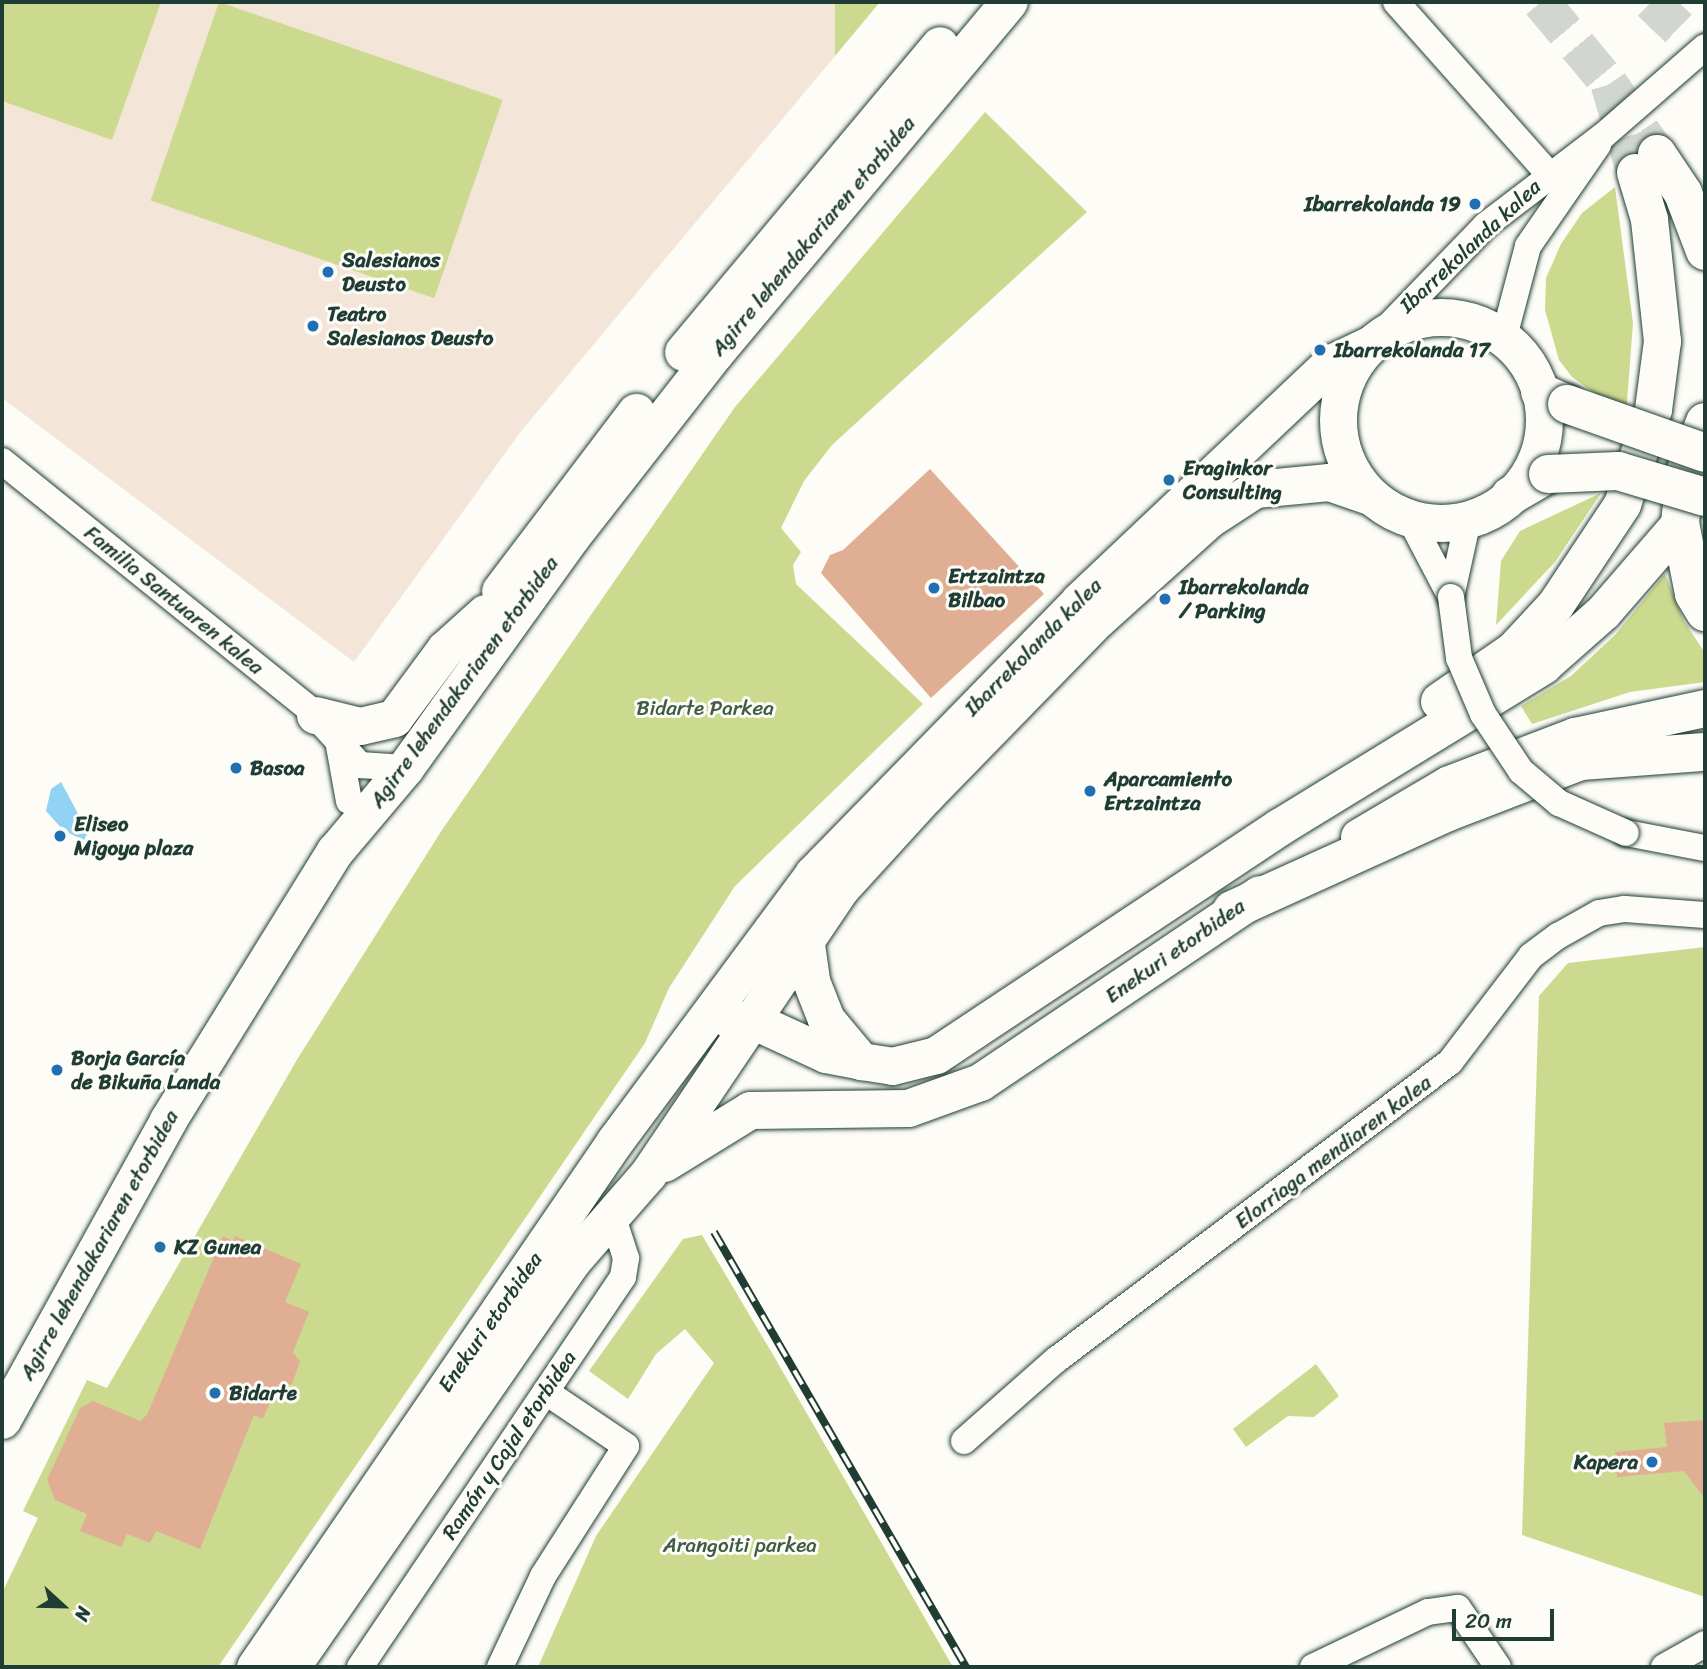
<!DOCTYPE html>
<meta charset="utf-8">
<style>
body{margin:0}
#map{position:relative;width:1707px;height:1669px;overflow:hidden;background:#fdfcf7;font-family:Sriracha,sans-serif}
div>[style]{position:absolute}
.built>*{inset:0;background:#f4e5d9}
.green>*{inset:0;background:#cbda8e;transform-origin:0 0}
.water>*{inset:0;background:#92d2f4}
.building>*{inset:0;background:#e0ae93}
.secondary-tunnel>*{height:37px;margin-top:-18.5px;transform-origin:0;background:repeating-linear-gradient(90deg,#d1d6d0 0 37px,transparent 0 55px)}
.primary-tunnel>*{height:38px;margin-top:-19px;transform-origin:0;background:repeating-linear-gradient(90deg,#d1d6d0 0 38px,transparent 0 57px)}
.roads{filter:drop-shadow(0 0 2px #1f3d34) drop-shadow(0 0 2px #1f3d34)}
.minor>*{height:26px;margin:-13px;padding:0 13px;transform-origin:13px;border-radius:13px;background:#fdfcf7}
.secondary>*{height:37px;margin:-18.5px;padding:0 18.5px;transform-origin:18.5px;border-radius:18.5px;background:#fdfcf7}
.secondary>.ring{margin:-18.5px;padding:0;box-sizing:content-box;background:none;border:37px solid #fdfcf7;border-radius:50%}
.primary>*{height:38px;margin:-19px;padding:0 19px;transform-origin:19px;border-radius:19px;background:#fdfcf7}
.rail>*{height:8px;margin-top:-4px;transform-origin:0;background:repeating-linear-gradient(90deg,#fdfcf7 0 16px,#1f3d34 0 32px);box-sizing:border-box;border-block:2px solid #1f3d34}
.bridges{filter:drop-shadow(0 0 2px #1f3d34) drop-shadow(0 0 2px #1f3d34)}
.minor-bridge>*{height:26px;margin:-13px;padding:0 13px;transform-origin:13px;border-radius:13px;background:#fdfcf7}
.primary-bridge>*{height:38px;margin:-19px;padding:0 19px;transform-origin:19px;border-radius:19px;background:#fdfcf7}
.dots>*{width:19px;height:19px;translate:-50% -50%;box-sizing:border-box;border:4px solid #fdfcf7;border-radius:50%}
span{translate:-50% -50%;white-space:nowrap;text-align:center;line-height:1.15;-webkit-text-stroke:6px #fdfcf7;paint-order:stroke}
.poi-label{font-size:21px;color:#1f3d34;font-weight:700}
.right{translate:-100% -50%;text-align:right}
.left{translate:0 -50%;text-align:left}
.street-label{font-size:21px;color:#1f3d34}
.park-label{font-size:21px;color:#415c46}
.frame{position:absolute;inset:0;border:4px solid #1f3d34;pointer-events:none}
.north{position:absolute;left:28px;top:1571px;width:70px;height:70px;-webkit-text-stroke:5px #fdfcf7;paint-order:stroke;rotate:112deg;font-size:19px;font-weight:700;line-height:28px;text-align:center;color:#1f3d34}
.north::after{content:'';display:block;margin:auto;width:24px;height:32px;background:#1f3d34;clip-path:polygon(50% 0,100% 100%,50% 72%,0 100%)}
.scale{position:absolute;left:1452px;top:1609px;width:102px;height:32px;box-sizing:border-box;border:4px solid #1f3d34;border-top:0;padding-left:9px;font-size:21px;line-height:24px;white-space:nowrap;color:#1f3d34;-webkit-text-stroke:5px #fdfcf7;paint-order:stroke}
</style>
<div id="map">
<div class="built">
<i style="clip-path:polygon(2px 2px,835px 2px,835px 56px,522px 430px,354px 662px,2px 398px)"></i>
</div>
<div class="green">
<i style="clip-path:polygon(2px 2px,161px 2px,112px 140px,2px 101px)"></i>
<i style="left:219px;top:2px;width:300px;height:210px;rotate:19deg"></i>
<i style="clip-path:polygon(835px 2px,880px 2px,835px 56px)"></i>
<i style="clip-path:polygon(985px 112px,1087px 212px,832px 445px,804px 481px,781px 528px,801px 552px,793px 565px,796px 584px,923px 704px,735px 886px,669px 988px,645px 1043px,218px 1667px,2px 1667px,2px 1593px,38px 1518px,23px 1511px,87px 1380px,107px 1388px,298px 1058px,442px 830px,735px 407px)"></i>
<i style="clip-path:polygon(1615px 187px,1633px 323px,1626px 415px,1572px 377px,1559px 360px,1545px 310px,1546px 278px,1561px 244px,1582px 213px)"></i>
<i style="clip-path:polygon(1601px 493px,1555px 562px,1496px 625px,1501px 561px,1520px 531px)"></i>
<i style="clip-path:polygon(1665px 574px,1684px 621px,1705px 653px,1705px 682px,1630px 692px,1532px 724px,1521px 706px,1571px 676px,1615px 635px)"></i>
<i style="clip-path:polygon(1705px 947px,1705px 1597px,1522px 1535px,1539px 996px,1568px 963px)"></i>
<i style="clip-path:polygon(702px 1235px,772px 1353px,953px 1667px,538px 1667px,596px 1536px,714px 1363px,685px 1329px,656px 1354px,628px 1399px,589px 1371px,683px 1239px)"></i>
<i style="clip-path:polygon(1316px 1364px,1339px 1396px,1314px 1417px,1288px 1416px,1246px 1447px,1233px 1429px)"></i>
</div>
<div class="water">
<i style="clip-path:polygon(61px 782px,88px 832px,84px 840px,64px 831px,46px 811px,51px 789px)"></i>
</div>
<div class="building">
<i style="clip-path:polygon(930px 469px,1044px 594px,931px 698px,821px 573px,830px 555px,843px 550px)"></i>
<i style="clip-path:polygon(223px 1236px,233px 1241px,235px 1236px,301px 1264px,285px 1302px,309px 1312px,293px 1352px,300px 1362px,292px 1384px,276px 1387px,263px 1419px,254px 1415px,200px 1549px,156px 1531px,150px 1543px,127px 1534px,121px 1547px,80px 1531px,87px 1514px,55px 1500px,47px 1480px,80px 1408px,93px 1401px,140px 1421px,147px 1415px)"></i>
<i style="clip-path:polygon(1705px 1420px,1705px 1499px,1684px 1471px,1617px 1477px,1615px 1452px,1667px 1447px,1664px 1423px)"></i>
</div>
<div class="secondary-tunnel">
<i style="left:1609px;top:84px;width:92px;rotate:73.5deg"></i>
</div>
<div class="primary-tunnel">
<i style="left:1541px;top:2px;width:107px;rotate:50.3deg"></i>
<i style="left:1609px;top:84px;width:85px;rotate:55.6deg"></i>
<i style="left:1651px;top:2px;width:75px;rotate:43.9deg"></i>
</div>
<div class="roads">
<div class="minor">
<i style="left:1396px;top:2px;width:229px;rotate:48.4deg"></i>
<i style="left:1504px;top:337px;width:94px;rotate:-75.2deg"></i>
<i style="left:1528px;top:246px;width:123px;rotate:-55.3deg"></i>
<i style="left:1377px;top:338px;width:157px;rotate:-46deg"></i>
<i style="left:1486px;top:225px;width:147px;rotate:-37.3deg"></i>
<i style="left:1603px;top:136px;width:135px;rotate:-41.1deg"></i>
<i style="left:2px;top:461px;width:395px;rotate:38.9deg"></i>
<i style="left:309px;top:709px;width:76px;rotate:47.7deg"></i>
<i style="left:360px;top:765px;width:45px;rotate:3.8deg"></i>
<i style="left:1410px;top:519px;width:88px;rotate:62.3deg"></i>
<i style="left:1451px;top:597px;width:79px;rotate:-77.6deg"></i>
<i style="left:339px;top:746px;width:56px;rotate:79.7deg"></i>
<i style="left:1626px;top:833px;width:80px;rotate:10.8deg"></i>
<i style="left:964px;top:1441px;width:123px;rotate:-41.4deg"></i>
<i style="left:1056px;top:1360px;width:494px;rotate:-37.1deg"></i>
<i style="left:1450px;top:1062px;width:133px;rotate:-52.6deg"></i>
<i style="left:1531px;top:956px;width:34px;rotate:-37deg"></i>
<i style="left:1558px;top:936px;width:47px;rotate:-29.3deg"></i>
<i style="left:1599px;top:913px;width:26px;rotate:-9deg"></i>
<i style="left:1625px;top:909px;width:80px;rotate:4.3deg"></i>
<i style="left:360px;top:1667px;width:470px;rotate:-56deg"></i>
<i style="left:623px;top:1277px;width:19px;rotate:-81deg"></i>
<i style="left:626px;top:1258px;width:45px;rotate:-108deg"></i>
<i style="left:500px;top:1667px;width:101px;rotate:-64.7deg"></i>
<i style="left:543px;top:1576px;width:154px;rotate:-57.4deg"></i>
<i style="left:626px;top:1446px;width:97px;rotate:-146deg"></i>
<i style="left:1313px;top:1667px;width:127px;rotate:-25.6deg"></i>
<i style="left:1428px;top:1612px;width:30px;rotate:-8deg"></i>
<i style="left:1458px;top:1608px;width:71px;rotate:55.9deg"></i>
<i style="left:1664px;top:1667px;width:47px;rotate:-29.3deg"></i>
</div>
<div class="secondary">
<i class="ring" style="left:1338px;top:317px;width:169px;height:169px"></i>
<i style="left:683px;top:352px;width:400px;rotate:-50.1deg"></i>
<i style="left:500px;top:591px;width:225px;rotate:-52.8deg"></i>
<i style="left:1439px;top:701px;width:90px;rotate:-34.6deg"></i>
<i style="left:1513px;top:650px;width:62px;rotate:-47deg"></i>
<i style="left:1555px;top:605px;width:121px;rotate:-56.4deg"></i>
<i style="left:1622px;top:504px;width:100px;rotate:-71.9deg"></i>
<i style="left:1653px;top:409px;width:69px;rotate:-82.5deg"></i>
<i style="left:1662px;top:341px;width:123px;rotate:-96.1deg"></i>
<i style="left:1649px;top:219px;width:49px;rotate:-106.6deg"></i>
<i style="left:315px;top:715px;width:46px;rotate:13.7deg"></i>
<i style="left:360px;top:726px;width:35px;rotate:-13deg"></i>
<i style="left:394px;top:718px;width:86px;rotate:-53.5deg"></i>
<i style="left:445px;top:649px;width:54px;rotate:-42deg"></i>
<i style="left:1359px;top:837px;width:104px;rotate:-30.5deg"></i>
<i style="left:1449px;top:784px;width:135px;rotate:-20.9deg"></i>
<i style="left:1575px;top:736px;width:133px;rotate:-12.2deg"></i>
<i style="left:806px;top:944px;width:37px;rotate:82deg"></i>
<i style="left:811px;top:981px;width:41px;rotate:68.5deg"></i>
<i style="left:826px;top:1019px;width:55px;rotate:50.2deg"></i>
<i style="left:730px;top:1020px;width:22px"></i>
<i style="left:752px;top:1020px;width:81px;rotate:24.7deg"></i>
<i style="left:826px;top:1054px;width:36px;rotate:11deg"></i>
<i style="left:861px;top:1061px;width:31px;rotate:9deg"></i>
<i style="left:892px;top:1066px;width:45px;rotate:-14deg"></i>
<i style="left:936px;top:1055px;width:412px;rotate:-33.6deg"></i>
<i style="left:1279px;top:827px;width:310px;rotate:-31.5deg"></i>
<i style="left:1543px;top:665px;width:80px;rotate:-41.5deg"></i>
<i style="left:1603px;top:612px;width:118px;rotate:-49.1deg"></i>
<i style="left:664px;top:1163px;width:101px;rotate:-31.6deg"></i>
<i style="left:750px;top:1110px;width:158px;rotate:-0.7deg"></i>
<i style="left:908px;top:1108px;width:77px;rotate:-19.9deg"></i>
<i style="left:980px;top:1082px;width:337px;rotate:-33.9deg"></i>
<i style="left:2px;top:1420px;width:343px;rotate:-61deg"></i>
<i style="left:168px;top:1120px;width:317px;rotate:-58.2deg"></i>
<i style="left:335px;top:851px;width:109px;rotate:-49.9deg"></i>
<i style="left:405px;top:768px;width:284px;rotate:-54.3deg"></i>
<i style="left:571px;top:537px;width:234px;rotate:-52deg"></i>
<i style="left:715px;top:353px;width:458px;rotate:-50.1deg"></i>
<i style="left:255px;top:1667px;width:637px;rotate:-55.61deg"></i>
<i style="left:615px;top:1141px;width:332px;rotate:-53.4deg"></i>
<i style="left:813px;top:874px;width:381px;rotate:-45.7deg"></i>
<i style="left:1079px;top:601px;width:347px;rotate:-43.4deg"></i>
<i style="left:1331px;top:363px;width:44px;rotate:-25.4deg"></i>
<i style="left:291px;top:1667px;width:495px;rotate:-55.3deg"></i>
<i style="left:573px;top:1260px;width:114px;rotate:-48.9deg"></i>
<i style="left:648px;top:1174px;width:345px;rotate:-56deg"></i>
<i style="left:841px;top:888px;width:126px;rotate:-47.6deg"></i>
<i style="left:926px;top:795px;width:246px;rotate:-45.7deg"></i>
<i style="left:1098px;top:619px;width:149px;rotate:-42deg"></i>
<i style="left:1209px;top:519px;width:55px;rotate:-33.1deg"></i>
<i style="left:1255px;top:489px;width:74px;rotate:-5.4deg"></i>
<i style="left:1329px;top:482px;width:46px;rotate:19.2deg"></i>
</div>
<div class="primary">
<i style="left:1657px;top:154px;width:47px;rotate:56.3deg"></i>
<i style="left:1683px;top:193px;width:62px;rotate:69.2deg"></i>
<i style="left:1540px;top:392px;width:30px;rotate:24deg"></i>
<i style="left:1705px;top:422px;width:52px;rotate:111.6deg"></i>
<i style="left:1686px;top:470px;width:53px;rotate:96.5deg"></i>
<i style="left:1680px;top:523px;width:72px;rotate:78.8deg"></i>
<i style="left:1694px;top:594px;width:21px;rotate:59deg"></i>
<i style="left:1510px;top:496px;width:44px;rotate:-30.1deg"></i>
<i style="left:1232px;top:910px;width:237px;rotate:-24.4deg"></i>
<i style="left:1448px;top:812px;width:142px;rotate:-21deg"></i>
<i style="left:1581px;top:761px;width:124px;rotate:-4.2deg"></i>
</div>
</div>
<div class="rail">
<i style="left:714px;top:1232px;width:503px;rotate:59.92deg"></i>
</div>
<div class="bridges">
<div class="minor-bridge">
<i style="left:1451px;top:597px;width:62px;rotate:82.5deg"></i>
<i style="left:1459px;top:658px;width:61px;rotate:66.8deg"></i>
<i style="left:1483px;top:714px;width:69px;rotate:56.3deg"></i>
<i style="left:1521px;top:771px;width:50px;rotate:40.1deg"></i>
<i style="left:1559px;top:803px;width:73px;rotate:24.1deg"></i>
</div>
<div class="primary-bridge">
<i style="left:1567px;top:404px;width:146px;rotate:19.5deg"></i>
<i style="left:1548px;top:474px;width:70px;rotate:-2.5deg"></i>
<i style="left:1618px;top:471px;width:91px;rotate:16.6deg"></i>
</div>
</div>
<div class="dots">
<i style="left:1475px;top:204px;background:#1f6fb2"></i>
<i style="left:328px;top:272px;background:#1f6fb2"></i>
<i style="left:313px;top:326px;background:#1f6fb2"></i>
<i style="left:1320px;top:350px;background:#1f6fb2"></i>
<i style="left:1169px;top:480px;background:#1f6fb2"></i>
<i style="left:934px;top:588px;background:#1f6fb2"></i>
<i style="left:1165px;top:599px;background:#1f6fb2"></i>
<i style="left:236px;top:768px;background:#1f6fb2"></i>
<i style="left:1090px;top:791px;background:#1f6fb2"></i>
<i style="left:60px;top:836px;background:#1f6fb2"></i>
<i style="left:57px;top:1070px;background:#1f6fb2"></i>
<i style="left:160px;top:1247px;background:#1f6fb2"></i>
<i style="left:215px;top:1393px;background:#1f6fb2"></i>
<i style="left:1652px;top:1462px;background:#1f6fb2"></i>
</div>
<div class="poi-label">
<span class="right" style="left:1461px;top:204px">Ibarrekolanda 19</span>
<span class="left" style="left:342px;top:272px">Salesianos<br>Deusto</span>
<span class="left" style="left:327px;top:326px">Teatro<br>Salesianos Deusto</span>
<span class="left" style="left:1334px;top:350px">Ibarrekolanda 17</span>
<span class="left" style="left:1183px;top:480px">Eraginkor<br>Consulting</span>
<span class="left" style="left:948px;top:588px">Ertzaintza<br>Bilbao</span>
<span class="left" style="left:1179px;top:599px">Ibarrekolanda<br>/ Parking</span>
<span class="left" style="left:250px;top:768px">Basoa</span>
<span class="left" style="left:1104px;top:791px">Aparcamiento<br>Ertzaintza</span>
<span class="left" style="left:74px;top:836px">Eliseo<br>Migoya plaza</span>
<span class="left" style="left:71px;top:1070px">Borja García<br>de Bikuña Landa</span>
<span class="left" style="left:174px;top:1247px">KZ Gunea</span>
<span class="left" style="left:229px;top:1393px">Bidarte</span>
<span class="right" style="left:1638px;top:1462px">Kapera</span>
</div>
<div class="street-label">
<span style="left:813px;top:236px;rotate:-50deg">Agirre lehendakariaren etorbidea</span>
<span style="left:1470px;top:246px;rotate:-43deg">Ibarrekolanda kalea</span>
<span style="left:174px;top:600px;rotate:39deg">Familia Santuaren kalea</span>
<span style="left:1033px;top:647px;rotate:-45deg">Ibarrekolanda kalea</span>
<span style="left:464px;top:682px;rotate:-54deg">Agirre lehendakariaren etorbidea</span>
<span style="left:1175px;top:951px;rotate:-35deg">Enekuri etorbidea</span>
<span style="left:1333px;top:1152px;rotate:-37deg">Elorriaga mendiaren kalea</span>
<span style="left:99px;top:1245px;rotate:-61deg">Agirre lehendakariaren etorbidea</span>
<span style="left:490px;top:1322px;rotate:-55deg">Enekuri etorbidea</span>
<span style="left:509px;top:1445px;rotate:-56deg">Ramón y Cajal etorbidea</span>
</div>
<div class="park-label">
<span style="left:705px;top:708px">Bidarte Parkea</span>
<span style="left:740px;top:1545px">Arangoiti parkea</span>
</div>
<div class="frame"></div>
<div class="north">N</div>
<div class="scale">20 m</div>
</div>
